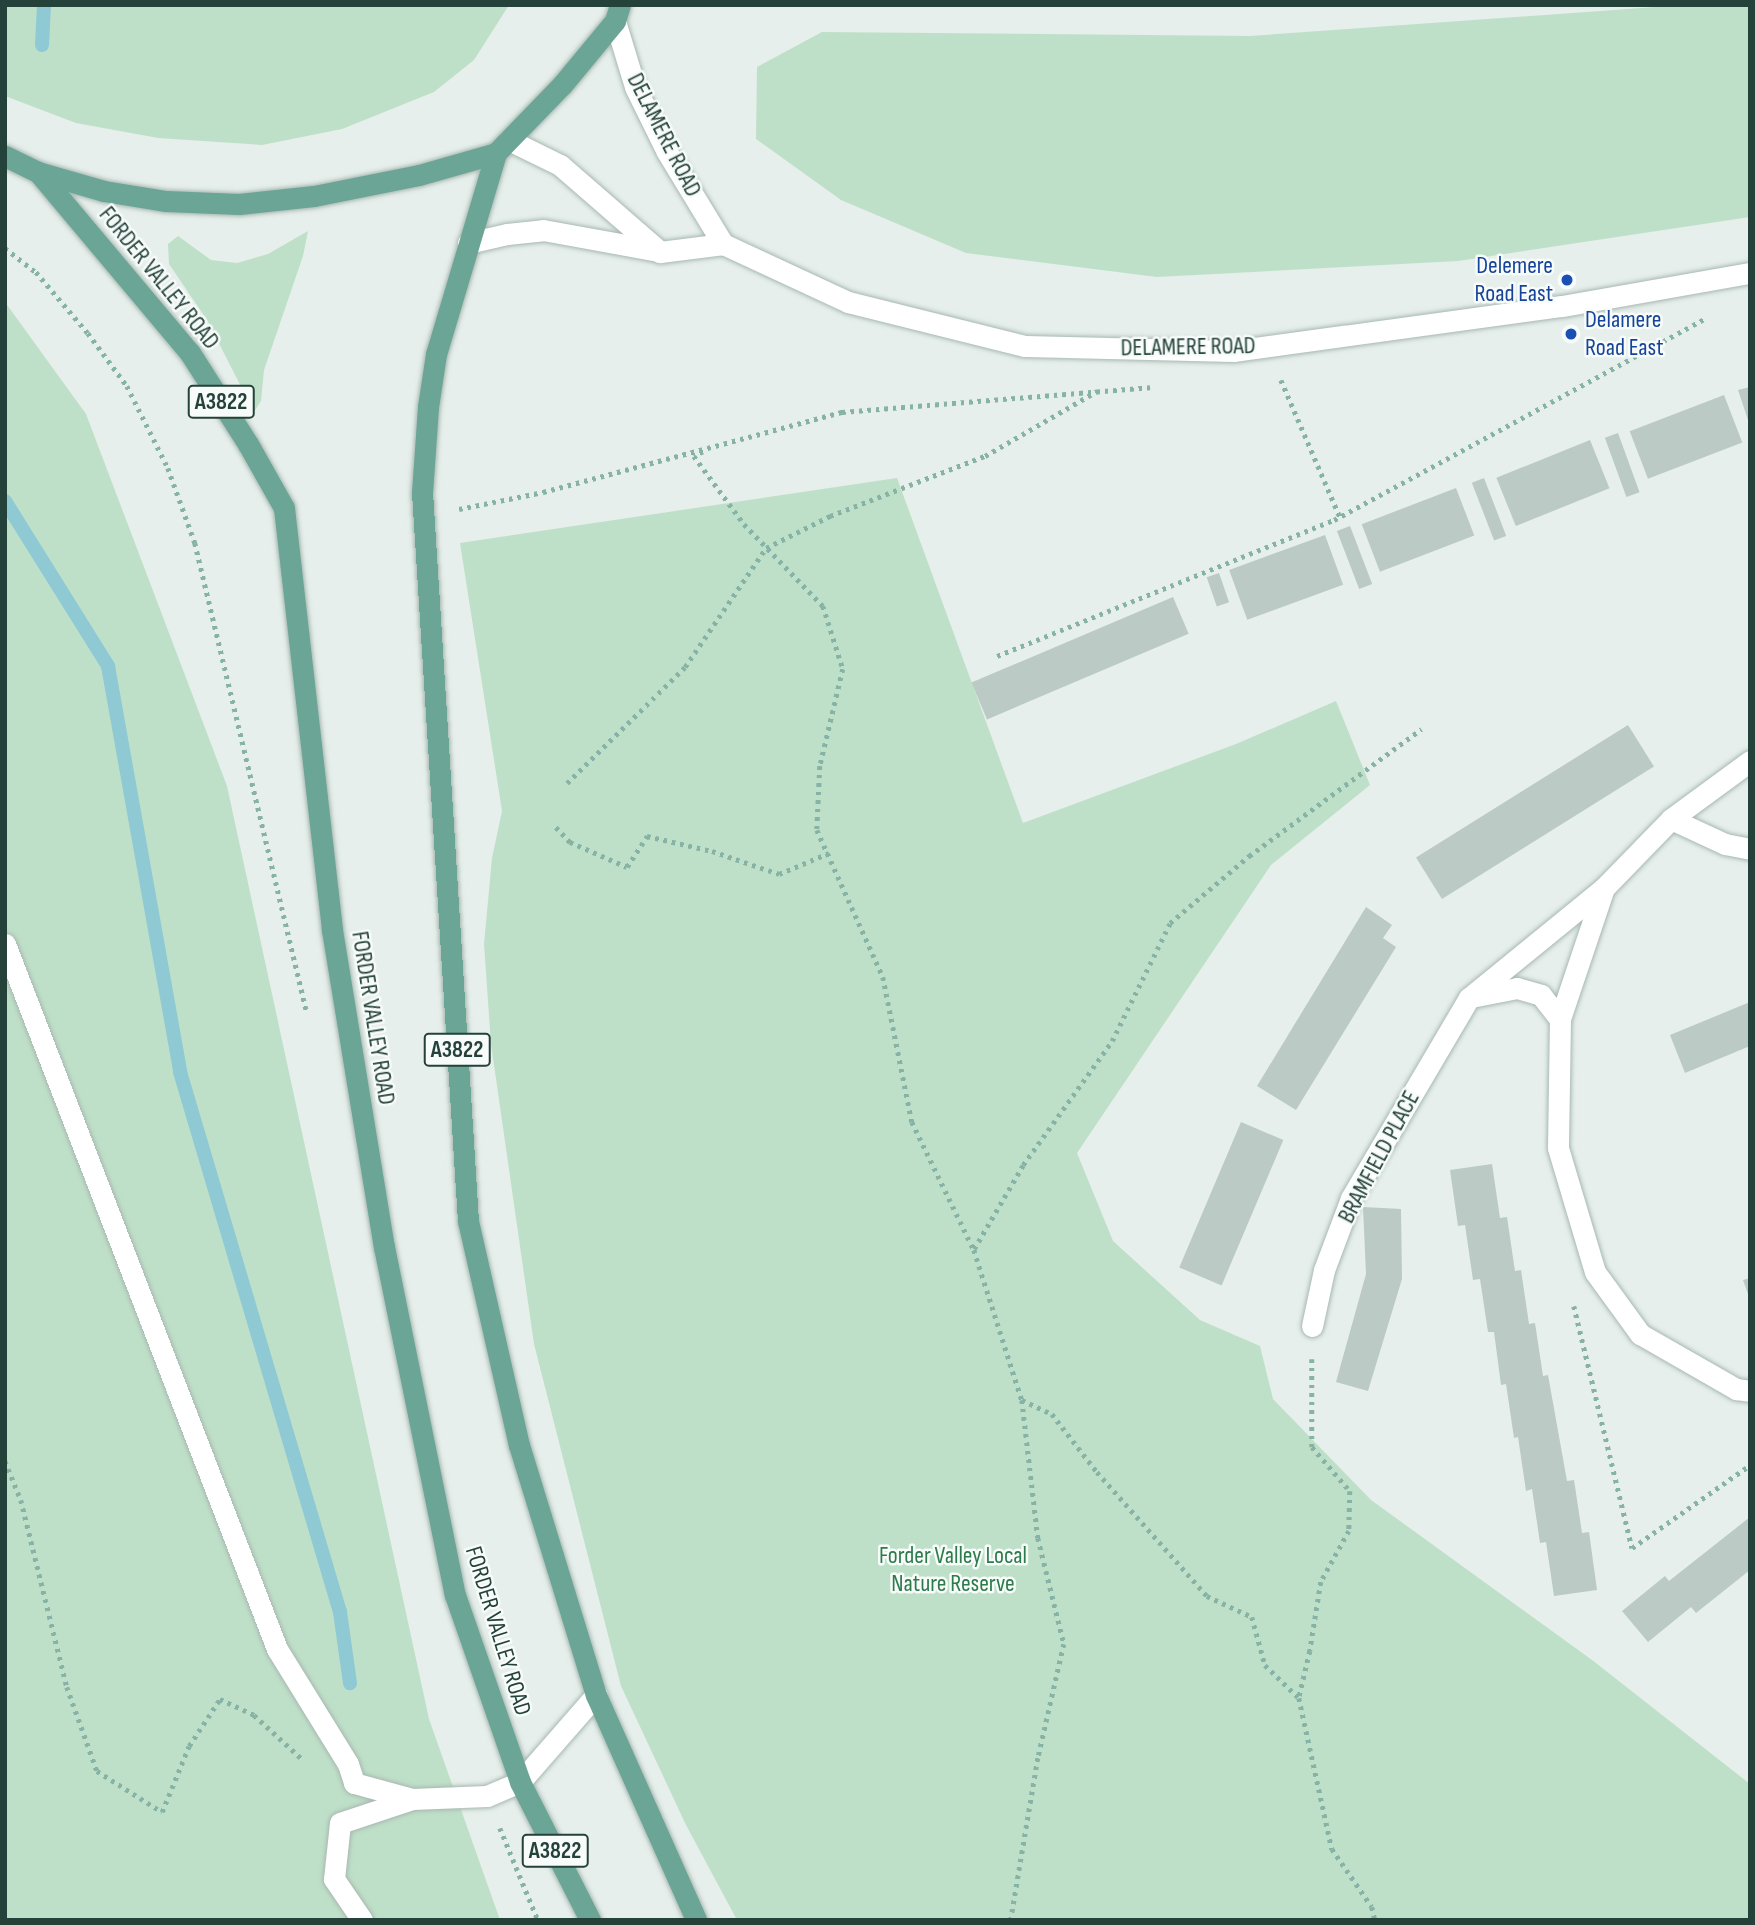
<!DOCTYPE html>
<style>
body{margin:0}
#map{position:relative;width:1755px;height:1925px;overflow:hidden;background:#e6efeb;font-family:"Sofia Sans Condensed",sans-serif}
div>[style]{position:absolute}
.green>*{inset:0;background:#bfe0c8}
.stream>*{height:14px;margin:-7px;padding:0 7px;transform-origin:7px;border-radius:7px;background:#8ec9d4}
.building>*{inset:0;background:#bbcac4;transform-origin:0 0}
.path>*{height:4.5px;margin-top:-2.25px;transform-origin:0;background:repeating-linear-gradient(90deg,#86b3a5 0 3.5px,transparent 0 8.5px)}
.roads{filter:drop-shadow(0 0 2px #a8b8b2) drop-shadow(0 0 2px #a8b8b2)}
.minor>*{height:21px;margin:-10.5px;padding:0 10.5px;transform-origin:10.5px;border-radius:10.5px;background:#fff}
.major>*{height:21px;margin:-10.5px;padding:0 10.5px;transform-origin:10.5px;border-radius:10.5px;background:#6aa596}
.dots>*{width:19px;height:19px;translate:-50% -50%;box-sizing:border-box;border:4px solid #f7fbf9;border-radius:50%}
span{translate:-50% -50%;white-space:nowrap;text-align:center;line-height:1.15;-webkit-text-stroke:5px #f7fbf9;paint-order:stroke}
.shield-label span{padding:2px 5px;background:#f7fbf9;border:2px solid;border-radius:5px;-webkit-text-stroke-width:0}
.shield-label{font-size:23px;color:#24423a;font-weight:700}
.street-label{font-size:24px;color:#24423a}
.transit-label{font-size:24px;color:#164399}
.right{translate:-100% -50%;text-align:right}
.left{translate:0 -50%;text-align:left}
.park-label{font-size:24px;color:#2d7a4b}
.frame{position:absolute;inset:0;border:7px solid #24423a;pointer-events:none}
</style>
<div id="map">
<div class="green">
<i style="clip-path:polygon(5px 5px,509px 5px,474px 60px,434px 92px,342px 129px,262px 145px,158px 138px,76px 123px,5px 96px)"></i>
<i style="clip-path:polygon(1683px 5px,1750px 5px,1750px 217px,1458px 261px,1157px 277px,966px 253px,841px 200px,756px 139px,757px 67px,822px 32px,1250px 36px)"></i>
<i style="clip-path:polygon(308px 231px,303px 256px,264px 370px,261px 401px,254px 412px,207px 320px,169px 264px,168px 244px,178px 236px,211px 260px,237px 263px,268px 254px)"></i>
<i style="clip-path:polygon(5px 302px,86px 414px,227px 786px,429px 1719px,500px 1920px,5px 1920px)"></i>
<i style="clip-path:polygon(897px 478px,1023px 823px,1236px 744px,1336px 701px,1370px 785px,1271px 865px,1077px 1153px,1113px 1241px,1200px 1320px,1260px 1346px,1273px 1399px,1371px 1500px,1592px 1660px,1750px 1784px,1750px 1920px,737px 1920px,686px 1825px,621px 1686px,534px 1344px,491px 1044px,484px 944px,492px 858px,502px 811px,460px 543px)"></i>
</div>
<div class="stream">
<i style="left:42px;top:45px;width:40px;rotate:-87.1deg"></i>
<i style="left:5px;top:501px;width:195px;rotate:58deg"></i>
<i style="left:108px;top:666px;width:412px;rotate:79.9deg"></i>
<i style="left:180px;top:1072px;width:563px;rotate:73.5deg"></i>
<i style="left:340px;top:1612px;width:72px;rotate:82deg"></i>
</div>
<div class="building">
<i style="clip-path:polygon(1750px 387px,1750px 423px,1749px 423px,1738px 390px)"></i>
<i style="left:1724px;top:395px;width:51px;height:101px;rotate:69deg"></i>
<i style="left:1618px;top:433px;width:63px;height:14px;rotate:70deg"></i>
<i style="left:1590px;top:440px;width:52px;height:101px;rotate:68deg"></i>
<i style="left:1484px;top:478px;width:62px;height:13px;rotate:69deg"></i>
<i style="left:1456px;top:488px;width:51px;height:101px;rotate:69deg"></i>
<i style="left:1350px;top:526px;width:62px;height:14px;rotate:69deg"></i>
<i style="left:1325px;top:535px;width:53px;height:102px;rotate:70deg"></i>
<i style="left:1219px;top:573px;width:31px;height:13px;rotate:71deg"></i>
<i style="left:1173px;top:597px;width:40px;height:219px;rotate:67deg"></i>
<i style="left:1628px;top:725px;width:49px;height:250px;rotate:58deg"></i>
<i style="clip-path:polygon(1366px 907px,1392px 925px,1383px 938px,1396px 947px,1296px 1110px,1257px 1086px)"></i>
<i style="clip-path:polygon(1750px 1002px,1750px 1046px,1685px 1073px,1670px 1035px)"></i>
<i style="left:1241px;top:1122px;width:46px;height:158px;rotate:23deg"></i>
<i style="clip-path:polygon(1492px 1164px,1500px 1218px,1507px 1217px,1515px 1271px,1521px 1270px,1529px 1324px,1535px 1323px,1543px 1376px,1548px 1375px,1567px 1481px,1574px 1480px,1582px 1533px,1589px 1532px,1597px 1590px,1554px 1596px,1546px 1542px,1540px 1543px,1532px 1489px,1526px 1491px,1518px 1437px,1514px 1438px,1506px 1384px,1501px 1385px,1494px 1332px,1488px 1332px,1480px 1279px,1473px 1280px,1465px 1225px,1458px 1226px,1450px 1170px)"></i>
<i style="clip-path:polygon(1363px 1207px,1401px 1209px,1402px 1279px,1368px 1391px,1336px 1382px,1366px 1274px)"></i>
<i style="clip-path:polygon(1750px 1278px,1750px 1297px,1749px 1297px,1743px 1280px)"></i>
<i style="clip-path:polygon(1750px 1517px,1750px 1570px,1696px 1613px,1691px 1607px,1648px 1642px,1622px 1611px,1665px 1576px,1669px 1581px)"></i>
</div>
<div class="path">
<i style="left:5px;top:248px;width:39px;rotate:38deg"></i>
<i style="left:36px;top:272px;width:80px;rotate:49.6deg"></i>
<i style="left:88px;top:333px;width:66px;rotate:53.7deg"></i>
<i style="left:127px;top:386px;width:92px;rotate:63.4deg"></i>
<i style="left:168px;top:468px;width:80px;rotate:70.2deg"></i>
<i style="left:195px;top:543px;width:482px;rotate:76.6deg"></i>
<i style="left:1281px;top:380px;width:149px;rotate:66.7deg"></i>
<i style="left:703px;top:452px;width:10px;rotate:156deg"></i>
<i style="left:694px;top:456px;width:84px;rotate:53.7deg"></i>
<i style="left:744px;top:524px;width:114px;rotate:46.1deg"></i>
<i style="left:823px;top:606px;width:66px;rotate:72.4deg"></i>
<i style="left:843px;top:669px;width:100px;rotate:103.3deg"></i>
<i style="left:820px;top:766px;width:64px;rotate:92.7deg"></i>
<i style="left:817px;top:830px;width:161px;rotate:65.8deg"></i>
<i style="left:883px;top:977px;width:148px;rotate:78.7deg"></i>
<i style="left:912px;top:1122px;width:142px;rotate:64.2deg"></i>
<i style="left:974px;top:1250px;width:157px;rotate:72.3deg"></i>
<i style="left:1022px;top:1400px;width:139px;rotate:83.4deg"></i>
<i style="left:1038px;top:1538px;width:109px;rotate:76.2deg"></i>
<i style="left:1064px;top:1644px;width:117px;rotate:102.8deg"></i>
<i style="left:1038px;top:1758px;width:164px;rotate:99.5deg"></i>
<i style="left:459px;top:509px;width:86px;rotate:-11.4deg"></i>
<i style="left:543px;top:492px;width:310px;rotate:-15deg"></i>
<i style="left:842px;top:412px;width:309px;rotate:-4.6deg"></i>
<i style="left:997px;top:656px;width:363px;rotate:-22deg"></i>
<i style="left:1334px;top:520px;width:423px;rotate:-28.5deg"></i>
<i style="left:567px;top:783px;width:165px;rotate:-44.5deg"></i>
<i style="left:685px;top:667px;width:144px;rotate:-55.8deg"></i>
<i style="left:766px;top:548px;width:72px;rotate:-26.6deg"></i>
<i style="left:830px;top:516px;width:166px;rotate:-21.2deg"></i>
<i style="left:985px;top:456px;width:129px;rotate:-30.1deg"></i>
<i style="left:556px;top:827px;width:21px;rotate:47deg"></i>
<i style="left:570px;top:842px;width:62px;rotate:23.7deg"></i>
<i style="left:627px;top:867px;width:37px;rotate:-57deg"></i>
<i style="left:647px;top:836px;width:67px;rotate:13deg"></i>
<i style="left:712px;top:851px;width:71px;rotate:18.9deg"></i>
<i style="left:779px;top:874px;width:54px;rotate:-22.8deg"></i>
<i style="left:974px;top:1249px;width:97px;rotate:-59.7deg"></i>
<i style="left:1023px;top:1165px;width:153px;rotate:-54.3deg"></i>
<i style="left:1112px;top:1041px;width:131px;rotate:-63.8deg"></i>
<i style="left:1170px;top:923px;width:104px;rotate:-40.3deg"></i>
<i style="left:1249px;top:856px;width:214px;rotate:-36.4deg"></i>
<i style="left:1574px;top:1306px;width:249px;rotate:76.5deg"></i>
<i style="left:1632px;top:1548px;width:144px;rotate:-35.1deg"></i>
<i style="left:1312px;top:1359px;width:88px;rotate:90deg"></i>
<i style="left:1312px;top:1447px;width:58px;rotate:49.2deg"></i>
<i style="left:1350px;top:1491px;width:40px;rotate:91.4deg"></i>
<i style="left:1349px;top:1531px;width:58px;rotate:118.8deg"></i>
<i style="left:1321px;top:1582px;width:70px;rotate:99.1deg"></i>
<i style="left:1310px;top:1651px;width:48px;rotate:103.2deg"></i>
<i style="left:1299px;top:1698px;width:155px;rotate:77.7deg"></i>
<i style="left:1332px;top:1849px;width:70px;rotate:55.4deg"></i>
<i style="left:1372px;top:1907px;width:13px;rotate:77deg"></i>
<i style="left:1022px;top:1400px;width:33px;rotate:25deg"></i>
<i style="left:1052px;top:1414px;width:73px;rotate:52.2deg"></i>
<i style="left:1097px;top:1472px;width:166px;rotate:48.4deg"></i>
<i style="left:1207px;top:1596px;width:50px;rotate:25deg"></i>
<i style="left:1252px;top:1617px;width:50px;rotate:74.8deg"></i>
<i style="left:1265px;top:1665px;width:46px;rotate:44.1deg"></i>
<i style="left:5px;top:1461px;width:42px;rotate:67.7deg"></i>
<i style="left:21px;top:1500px;width:193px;rotate:76.2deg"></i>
<i style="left:67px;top:1687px;width:89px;rotate:70.3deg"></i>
<i style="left:97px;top:1771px;width:77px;rotate:32.2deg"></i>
<i style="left:162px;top:1812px;width:71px;rotate:-67.8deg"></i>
<i style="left:189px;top:1746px;width:56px;rotate:-56.6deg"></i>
<i style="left:220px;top:1699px;width:38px;rotate:25deg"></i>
<i style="left:254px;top:1715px;width:64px;rotate:42.5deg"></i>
<i style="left:500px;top:1828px;width:100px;rotate:67.6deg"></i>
</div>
<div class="roads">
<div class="minor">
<i style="left:615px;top:21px;width:69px;rotate:73.1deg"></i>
<i style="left:635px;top:87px;width:72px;rotate:63.8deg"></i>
<i style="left:667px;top:152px;width:108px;rotate:58.7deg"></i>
<i style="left:509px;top:140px;width:57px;rotate:26.1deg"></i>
<i style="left:560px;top:165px;width:133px;rotate:41deg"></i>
<i style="left:660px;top:252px;width:64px;rotate:-7.2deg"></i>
<i style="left:723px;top:244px;width:138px;rotate:24.9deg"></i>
<i style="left:848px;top:302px;width:182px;rotate:14deg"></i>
<i style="left:1025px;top:346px;width:208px;rotate:1.4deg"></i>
<i style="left:1233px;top:351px;width:332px;rotate:-7.8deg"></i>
<i style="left:1562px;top:306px;width:191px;rotate:-10deg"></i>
<i style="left:468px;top:243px;width:40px;rotate:-13deg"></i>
<i style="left:507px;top:234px;width:36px;rotate:-6deg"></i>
<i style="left:543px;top:230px;width:117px;rotate:10.3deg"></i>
<i style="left:1750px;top:761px;width:98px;rotate:143.7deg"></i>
<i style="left:1671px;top:819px;width:96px;rotate:134.2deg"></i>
<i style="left:1604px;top:888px;width:138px;rotate:108.6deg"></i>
<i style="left:1560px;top:1019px;width:129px;rotate:90.9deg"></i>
<i style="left:1558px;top:1148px;width:129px;rotate:73.4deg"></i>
<i style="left:1595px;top:1272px;width:77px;rotate:54deg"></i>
<i style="left:1640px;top:1334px;width:111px;rotate:29.8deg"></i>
<i style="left:1736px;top:1389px;width:14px;rotate:8deg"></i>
<i style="left:1671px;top:819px;width:60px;rotate:24.8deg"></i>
<i style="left:1725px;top:844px;width:25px;rotate:11deg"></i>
<i style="left:5px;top:944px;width:756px;rotate:68.9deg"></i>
<i style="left:277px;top:1649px;width:135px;rotate:58.3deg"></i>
<i style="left:348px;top:1764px;width:20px;rotate:72deg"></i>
<i style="left:354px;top:1783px;width:60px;rotate:15.4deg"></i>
<i style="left:1471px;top:997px;width:47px;rotate:-11.1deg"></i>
<i style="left:1517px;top:988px;width:25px;rotate:16deg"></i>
<i style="left:1541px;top:995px;width:31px;rotate:52deg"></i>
<i style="left:1312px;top:1326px;width:57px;rotate:-77.9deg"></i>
<i style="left:1324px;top:1270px;width:77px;rotate:-69.4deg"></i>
<i style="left:1351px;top:1198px;width:232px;rotate:-59.5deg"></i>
<i style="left:1469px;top:998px;width:174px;rotate:-39.2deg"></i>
<i style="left:362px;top:1920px;width:50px;rotate:-124.3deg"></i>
<i style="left:334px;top:1879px;width:56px;rotate:-83.9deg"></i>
<i style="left:340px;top:1823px;width:76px;rotate:-18.4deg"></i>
<i style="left:412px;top:1799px;width:75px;rotate:-2.3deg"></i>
<i style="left:487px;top:1796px;width:36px;rotate:-23deg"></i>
<i style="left:520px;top:1782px;width:116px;rotate:-48.9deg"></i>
</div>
<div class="major">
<i style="left:496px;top:153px;width:210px;rotate:106.6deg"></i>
<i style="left:436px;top:354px;width:54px;rotate:98.6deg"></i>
<i style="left:428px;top:407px;width:85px;rotate:94deg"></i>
<i style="left:422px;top:492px;width:730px;rotate:86.39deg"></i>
<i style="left:468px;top:1221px;width:230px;rotate:77.2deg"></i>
<i style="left:519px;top:1445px;width:262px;rotate:72.9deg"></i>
<i style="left:596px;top:1695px;width:246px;rotate:66deg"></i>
<i style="left:5px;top:156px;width:37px;rotate:26deg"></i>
<i style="left:38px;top:172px;width:69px;rotate:16.1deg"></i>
<i style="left:104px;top:191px;width:63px;rotate:9.2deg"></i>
<i style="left:166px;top:201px;width:73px;rotate:2.4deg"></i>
<i style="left:239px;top:204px;width:75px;rotate:-6.1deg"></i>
<i style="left:314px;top:196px;width:107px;rotate:-11.3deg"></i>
<i style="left:419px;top:175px;width:80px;rotate:-15.9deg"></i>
<i style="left:496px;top:153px;width:95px;rotate:-45.9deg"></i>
<i style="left:562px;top:85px;width:83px;rotate:-50.4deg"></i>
<i style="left:615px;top:21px;width:17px;rotate:-73deg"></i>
<i style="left:38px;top:172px;width:236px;rotate:50deg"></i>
<i style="left:190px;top:353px;width:108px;rotate:57.5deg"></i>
<i style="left:248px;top:444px;width:73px;rotate:60.6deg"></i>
<i style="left:284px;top:508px;width:425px;rotate:83.5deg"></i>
<i style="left:332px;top:930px;width:321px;rotate:80.7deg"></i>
<i style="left:384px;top:1247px;width:355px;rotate:78.5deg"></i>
<i style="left:455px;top:1595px;width:198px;rotate:70.8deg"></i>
<i style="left:520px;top:1782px;width:155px;rotate:63.1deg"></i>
</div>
</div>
<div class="dots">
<i style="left:1567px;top:280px;background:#1a4fb4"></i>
<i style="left:1571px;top:334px;background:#1a4fb4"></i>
</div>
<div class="shield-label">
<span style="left:221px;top:402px">A3822</span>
<span style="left:457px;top:1050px">A3822</span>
<span style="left:555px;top:1851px">A3822</span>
</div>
<div class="street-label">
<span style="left:664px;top:135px;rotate:63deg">DELAMERE ROAD</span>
<span style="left:159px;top:278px;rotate:51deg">FORDER VALLEY ROAD</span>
<span style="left:1188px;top:347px;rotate:-1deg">DELAMERE ROAD</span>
<span style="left:373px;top:1018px;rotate:81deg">FORDER VALLEY ROAD</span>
<span style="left:1379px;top:1157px;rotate:-62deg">BRAMFIELD PLACE</span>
<span style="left:498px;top:1631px;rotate:73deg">FORDER VALLEY ROAD</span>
</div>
<div class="transit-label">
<span class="right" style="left:1553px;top:280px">Delemere<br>Road East</span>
<span class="left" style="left:1585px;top:334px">Delamere<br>Road East</span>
</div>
<div class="park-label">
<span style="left:953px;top:1570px">Forder Valley Local<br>Nature Reserve</span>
</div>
<div class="frame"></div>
</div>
